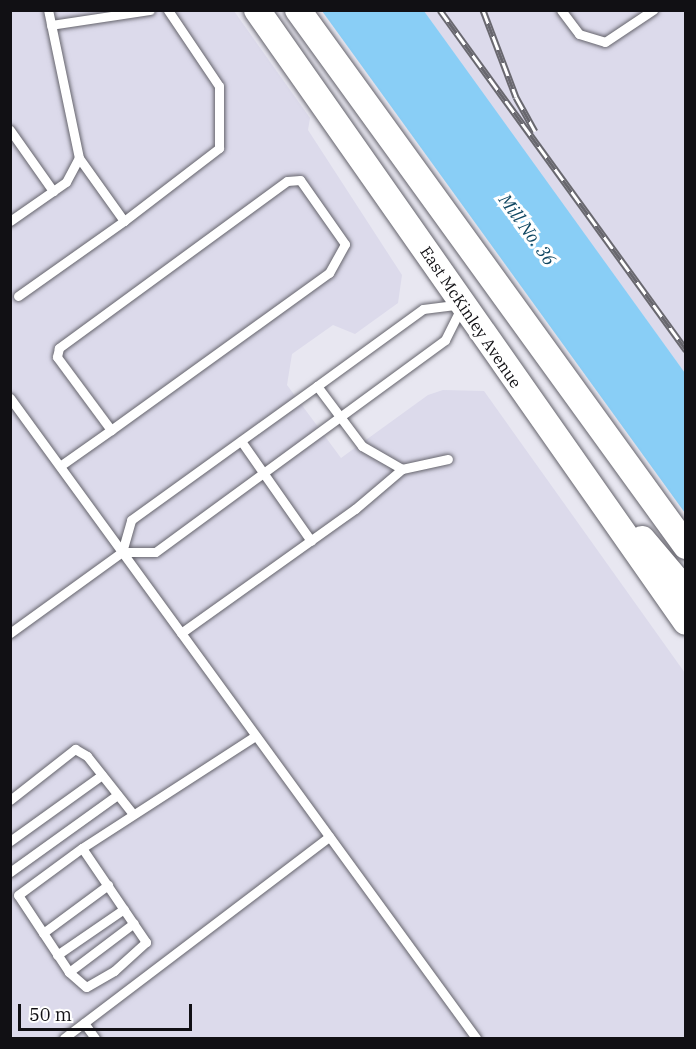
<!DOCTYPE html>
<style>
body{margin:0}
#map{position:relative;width:696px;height:1049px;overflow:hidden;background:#e8e7f1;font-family:"IBM Plex Serif",serif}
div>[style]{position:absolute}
.built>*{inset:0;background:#dcdaeb}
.water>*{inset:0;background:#89cef6}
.roads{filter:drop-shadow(0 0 2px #65646c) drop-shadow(0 0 2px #65646c)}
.service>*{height:9px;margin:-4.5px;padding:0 4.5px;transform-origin:4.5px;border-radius:4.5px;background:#fff}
.secondary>*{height:26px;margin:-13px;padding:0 13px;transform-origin:13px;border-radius:13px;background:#fff}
.rail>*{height:7px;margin-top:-3.5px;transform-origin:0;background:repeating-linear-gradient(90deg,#fff 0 14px,#69686f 0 28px);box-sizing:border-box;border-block:2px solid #69686f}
span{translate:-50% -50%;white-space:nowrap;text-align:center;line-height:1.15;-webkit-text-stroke:6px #fff;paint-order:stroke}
.street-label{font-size:16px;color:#111014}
.water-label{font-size:18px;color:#0e4661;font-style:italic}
.frame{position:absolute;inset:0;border:12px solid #111014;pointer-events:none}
.scale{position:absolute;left:18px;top:1004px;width:174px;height:27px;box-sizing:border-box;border:3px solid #111014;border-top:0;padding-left:8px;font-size:18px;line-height:21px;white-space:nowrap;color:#111014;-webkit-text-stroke:4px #fff;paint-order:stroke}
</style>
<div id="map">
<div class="built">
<i style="clip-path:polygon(10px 11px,234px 11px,310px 118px,308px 130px,402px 275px,398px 303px,355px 334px,333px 325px,292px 354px,287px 385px,341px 458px,428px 395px,443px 390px,484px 391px,685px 673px,685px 1038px,11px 1038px)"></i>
<i style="clip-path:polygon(424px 11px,685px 11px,685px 373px,496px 113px)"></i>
</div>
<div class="water">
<i style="clip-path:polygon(322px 11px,424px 11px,685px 373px,685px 513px)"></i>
</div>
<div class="roads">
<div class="service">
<i style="left:561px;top:10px;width:30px;rotate:53deg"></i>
<i style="left:579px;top:34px;width:27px;rotate:17deg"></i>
<i style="left:605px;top:42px;width:58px;rotate:-33.7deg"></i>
<i style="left:51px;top:25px;width:100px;rotate:-8.6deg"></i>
<i style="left:10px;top:130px;width:75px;rotate:54.8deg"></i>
<i style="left:10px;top:221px;width:68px;rotate:-34.9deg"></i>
<i style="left:66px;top:182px;width:27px;rotate:-62deg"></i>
<i style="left:79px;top:158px;width:151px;rotate:-101.8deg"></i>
<i style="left:124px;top:221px;width:120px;rotate:-37.5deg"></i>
<i style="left:219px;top:148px;width:62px;rotate:-90deg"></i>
<i style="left:219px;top:86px;width:92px;rotate:-123.9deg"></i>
<i style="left:18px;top:296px;width:130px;rotate:-35.3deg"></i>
<i style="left:124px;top:221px;width:77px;rotate:-125.5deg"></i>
<i style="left:463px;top:304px;width:40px;rotate:116.6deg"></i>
<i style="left:445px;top:340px;width:359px;rotate:143.8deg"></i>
<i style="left:155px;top:552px;width:33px;rotate:180deg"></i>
<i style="left:122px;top:552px;width:33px;rotate:-74deg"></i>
<i style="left:131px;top:520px;width:229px;rotate:-35.8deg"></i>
<i style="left:317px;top:386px;width:131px;rotate:-36deg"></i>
<i style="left:423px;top:309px;width:40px;rotate:-7.1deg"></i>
<i style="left:317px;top:386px;width:75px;rotate:53.1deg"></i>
<i style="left:362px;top:446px;width:46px;rotate:29.9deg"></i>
<i style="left:10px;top:398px;width:792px;rotate:53.94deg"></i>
<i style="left:241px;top:441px;width:122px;rotate:55deg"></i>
<i style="left:60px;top:466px;width:62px;rotate:-35.2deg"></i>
<i style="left:111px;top:430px;width:269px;rotate:-35.8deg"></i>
<i style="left:329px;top:273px;width:33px;rotate:-61deg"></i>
<i style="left:345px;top:244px;width:78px;rotate:-125.1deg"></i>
<i style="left:300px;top:180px;width:13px;rotate:176deg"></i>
<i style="left:287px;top:181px;width:283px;rotate:143.8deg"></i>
<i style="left:59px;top:348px;width:9px;rotate:103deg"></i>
<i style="left:57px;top:357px;width:91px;rotate:53.5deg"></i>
<i style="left:10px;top:633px;width:138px;rotate:-35.9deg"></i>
<i style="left:181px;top:633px;width:214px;rotate:-35.5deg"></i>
<i style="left:355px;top:509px;width:62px;rotate:-40.4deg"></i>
<i style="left:402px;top:469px;width:47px;rotate:-12.3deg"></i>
<i style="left:10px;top:800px;width:83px;rotate:-38.1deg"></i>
<i style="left:75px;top:749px;width:14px;rotate:30deg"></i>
<i style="left:87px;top:756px;width:74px;rotate:51.6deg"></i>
<i style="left:10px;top:841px;width:113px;rotate:-35.7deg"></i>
<i style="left:82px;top:848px;width:114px;rotate:55.8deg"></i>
<i style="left:146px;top:942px;width:43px;rotate:137.8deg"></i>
<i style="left:114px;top:971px;width:32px;rotate:150deg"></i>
<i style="left:86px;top:987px;width:23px;rotate:-139deg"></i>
<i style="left:69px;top:972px;width:92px;rotate:-123.5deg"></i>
<i style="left:18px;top:895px;width:79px;rotate:-36.3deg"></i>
<i style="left:82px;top:848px;width:206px;rotate:-32.9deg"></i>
<i style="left:10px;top:872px;width:132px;rotate:-35.7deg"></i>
<i style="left:43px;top:933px;width:81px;rotate:-36.4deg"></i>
<i style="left:57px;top:955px;width:81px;rotate:-34.5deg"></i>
<i style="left:69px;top:972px;width:81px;rotate:-37deg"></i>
<i style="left:84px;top:1023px;width:19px;rotate:54deg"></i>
<i style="left:64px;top:1038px;width:333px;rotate:-37.2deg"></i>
</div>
<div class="secondary">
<i style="left:257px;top:10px;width:747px;rotate:54.97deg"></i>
<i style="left:298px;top:10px;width:662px;rotate:54.1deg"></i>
<i style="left:642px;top:539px;width:68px;rotate:49.8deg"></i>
</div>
</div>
<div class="rail">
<i style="left:440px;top:10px;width:420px;rotate:54.1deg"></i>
<i style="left:483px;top:10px;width:93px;rotate:69.2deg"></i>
<i style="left:516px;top:97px;width:39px;rotate:61deg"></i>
</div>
<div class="street-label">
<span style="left:471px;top:317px;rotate:56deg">East McKinley Avenue</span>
</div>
<div class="water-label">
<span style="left:527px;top:230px;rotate:54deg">Mill No. 36</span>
</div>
<div class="frame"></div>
<div class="scale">50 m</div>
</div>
